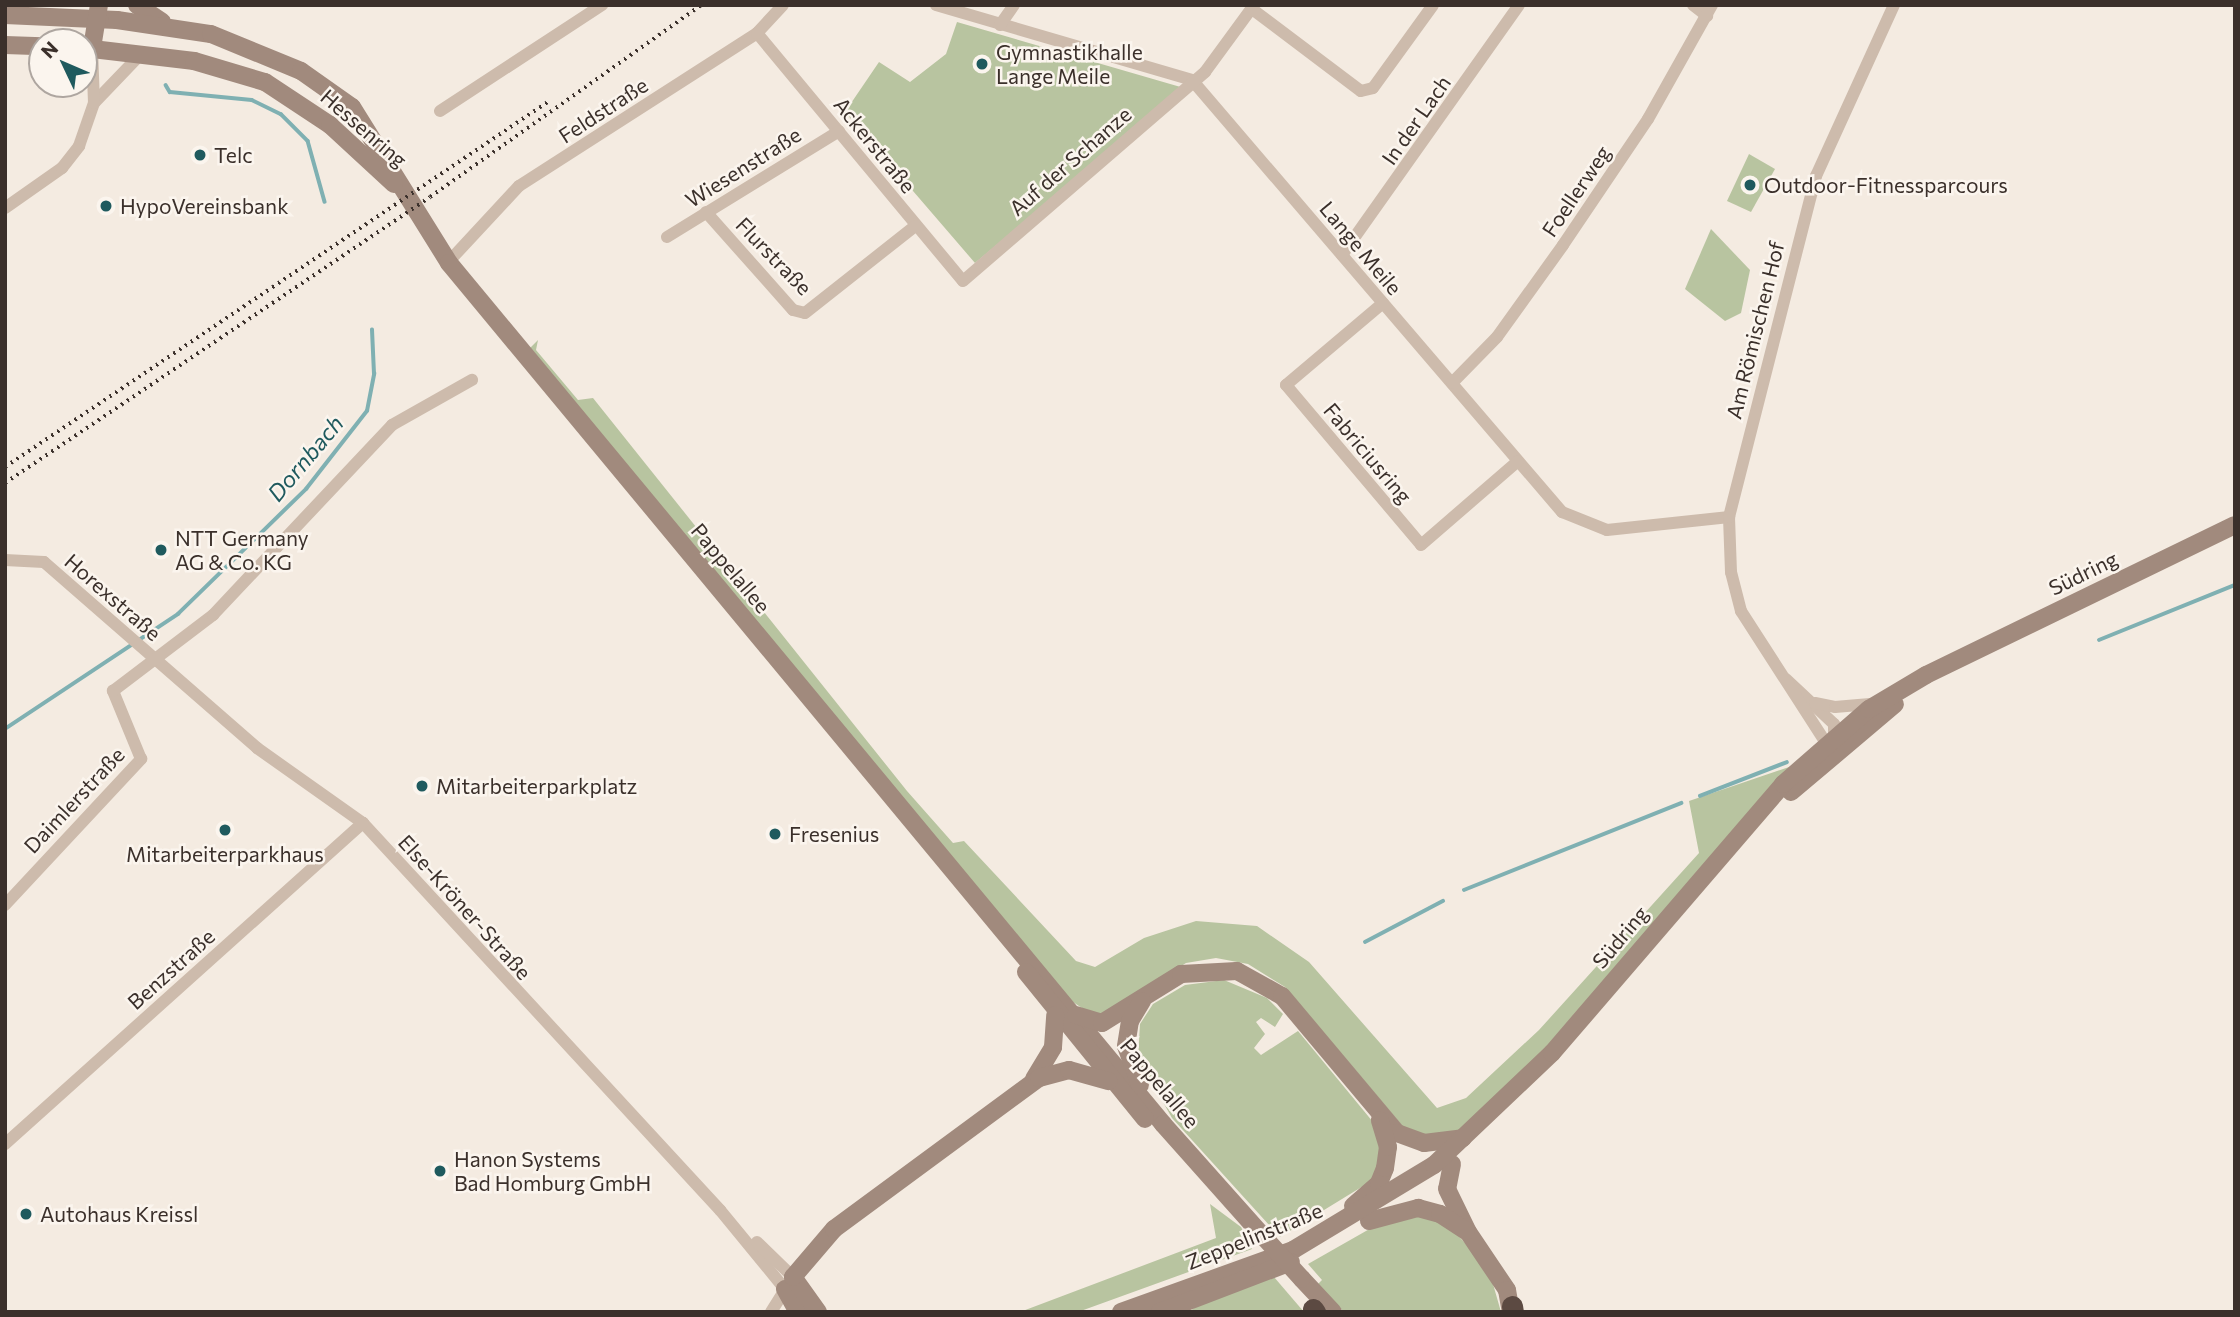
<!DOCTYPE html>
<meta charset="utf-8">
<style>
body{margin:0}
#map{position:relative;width:2240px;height:1317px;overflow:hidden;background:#f4ebe1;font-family:Commissioner,sans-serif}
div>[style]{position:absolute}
.green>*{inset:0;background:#b8c4a0}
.stream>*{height:3.5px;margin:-1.75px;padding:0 1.75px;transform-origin:1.75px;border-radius:1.75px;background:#7fb0b2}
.street>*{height:12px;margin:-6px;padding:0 6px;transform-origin:6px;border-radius:6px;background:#cdbbac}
.secondary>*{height:18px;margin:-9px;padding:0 9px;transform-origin:9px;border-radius:9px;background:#a18a7d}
.highway>*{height:21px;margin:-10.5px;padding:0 10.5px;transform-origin:10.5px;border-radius:10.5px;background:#5c4a42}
.rail>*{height:3.5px;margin-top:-1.75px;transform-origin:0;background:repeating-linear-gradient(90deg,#3b302b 0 2px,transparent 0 7px)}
.secondary-bridge>*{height:18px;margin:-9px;padding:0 9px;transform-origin:9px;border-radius:9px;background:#a18a7d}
.dots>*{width:19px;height:19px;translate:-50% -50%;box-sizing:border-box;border:4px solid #fbf5ee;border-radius:50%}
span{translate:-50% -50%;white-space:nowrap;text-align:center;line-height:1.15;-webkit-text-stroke:5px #fbf5ee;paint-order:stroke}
.poi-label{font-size:21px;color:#3b302b}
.left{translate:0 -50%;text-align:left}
.street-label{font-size:21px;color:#3b302b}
.water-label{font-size:23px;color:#1f5a5e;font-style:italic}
.frame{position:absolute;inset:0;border:7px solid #3b302b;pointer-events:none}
.north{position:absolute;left:28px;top:28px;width:70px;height:70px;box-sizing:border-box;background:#fbf5ee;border:2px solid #aea6a0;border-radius:50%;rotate:314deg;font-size:19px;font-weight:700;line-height:28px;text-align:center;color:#3b302b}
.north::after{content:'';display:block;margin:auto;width:24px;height:32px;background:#1f5a5e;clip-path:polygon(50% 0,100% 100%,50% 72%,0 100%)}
</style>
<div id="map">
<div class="green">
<i style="clip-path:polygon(957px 22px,1184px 88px,975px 263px,845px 112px,879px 62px,910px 82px,946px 54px)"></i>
<i style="clip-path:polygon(1749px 154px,1775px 169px,1751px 212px,1727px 201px)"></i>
<i style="clip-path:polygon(1711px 229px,1750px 270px,1741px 313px,1725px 321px,1685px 289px)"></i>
<i style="clip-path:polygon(538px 340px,536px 350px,578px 400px,593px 398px,907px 791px,953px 843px,964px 841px,1076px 961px,1095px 967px,1144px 938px,1196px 921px,1257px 926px,1309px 962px,1437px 1108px,1466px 1098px,1539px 1030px,1699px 853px,1689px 801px,1795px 765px,1562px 1033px,1464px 1130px,1436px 1138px,1404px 1128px,1285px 987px,1248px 964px,1216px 958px,1186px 963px,1104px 1015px,1088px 1012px,1070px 1000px,529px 349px)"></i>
<i style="clip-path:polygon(1224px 980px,1267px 998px,1283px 1014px,1275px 1027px,1261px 1018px,1256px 1022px,1265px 1034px,1254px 1048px,1261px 1055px,1298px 1031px,1373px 1122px,1381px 1154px,1373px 1180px,1280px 1237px,1172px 1118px,1138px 1058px,1140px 1024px,1153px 1004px,1185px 985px)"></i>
<i style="clip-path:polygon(1210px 1204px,1241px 1227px,1252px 1249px,1078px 1312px,1020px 1312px,1216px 1238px)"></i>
<i style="clip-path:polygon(1421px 1214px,1451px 1228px,1467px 1245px,1493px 1284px,1501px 1312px,1344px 1312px,1318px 1284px,1322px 1280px,1308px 1264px,1373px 1227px)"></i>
<i style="clip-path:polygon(1274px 1277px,1304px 1312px,1189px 1312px,1201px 1303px)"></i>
</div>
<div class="stream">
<i style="left:166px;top:85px;width:8px;rotate:60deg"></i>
<i style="left:170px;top:92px;width:82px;rotate:5.6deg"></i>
<i style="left:252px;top:100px;width:32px;rotate:26deg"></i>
<i style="left:281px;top:114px;width:38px;rotate:45deg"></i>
<i style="left:308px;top:141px;width:63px;rotate:74.4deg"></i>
<i style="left:2099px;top:640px;width:147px;rotate:-22deg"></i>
<i style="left:5px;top:729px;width:208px;rotate:-33.6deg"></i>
<i style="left:178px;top:614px;width:179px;rotate:-44.3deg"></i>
<i style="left:306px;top:489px;width:99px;rotate:-52deg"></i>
<i style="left:367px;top:411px;width:38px;rotate:-79deg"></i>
<i style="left:374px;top:374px;width:44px;rotate:-92.6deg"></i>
<i style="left:1700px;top:796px;width:93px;rotate:-21.3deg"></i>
<i style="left:1464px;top:890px;width:234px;rotate:-21.8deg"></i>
<i style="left:1365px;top:942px;width:88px;rotate:-27.7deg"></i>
</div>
<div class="street">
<i style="left:936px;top:5px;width:267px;rotate:16.3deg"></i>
<i style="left:1192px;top:80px;width:569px;rotate:49.42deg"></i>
<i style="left:1562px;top:512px;width:48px;rotate:21.8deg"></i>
<i style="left:1607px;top:530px;width:123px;rotate:-6.1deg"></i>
<i style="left:1693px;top:5px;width:18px;rotate:38deg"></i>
<i style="left:1252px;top:9px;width:136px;rotate:37deg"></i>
<i style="left:1361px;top:91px;width:12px;rotate:-14deg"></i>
<i style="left:1373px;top:88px;width:102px;rotate:-54.1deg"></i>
<i style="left:1000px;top:25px;width:24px;rotate:-55deg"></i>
<i style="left:757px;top:33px;width:322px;rotate:50.3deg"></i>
<i style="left:963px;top:281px;width:320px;rotate:-40.8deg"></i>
<i style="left:1205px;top:72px;width:83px;rotate:-53.8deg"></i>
<i style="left:94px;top:103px;width:68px;rotate:-46.2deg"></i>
<i style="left:440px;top:111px;width:194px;rotate:-33.2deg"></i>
<i style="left:5px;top:208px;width:70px;rotate:-35.1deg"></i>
<i style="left:62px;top:168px;width:28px;rotate:-52deg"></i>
<i style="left:79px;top:146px;width:46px;rotate:-70.8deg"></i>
<i style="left:94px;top:103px;width:55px;rotate:-92.1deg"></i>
<i style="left:706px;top:212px;width:131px;rotate:48.4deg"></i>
<i style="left:793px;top:310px;width:12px;rotate:14deg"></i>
<i style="left:805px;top:313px;width:140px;rotate:-38.3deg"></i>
<i style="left:667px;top:237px;width:202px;rotate:-31.6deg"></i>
<i style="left:1342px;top:255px;width:306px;rotate:-54.7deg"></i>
<i style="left:453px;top:257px;width:97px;rotate:-47.1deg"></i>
<i style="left:519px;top:186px;width:283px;rotate:-32.7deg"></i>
<i style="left:757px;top:33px;width:38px;rotate:-47deg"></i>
<i style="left:1383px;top:303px;width:127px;rotate:139.8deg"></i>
<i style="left:1286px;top:385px;width:209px;rotate:49.8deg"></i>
<i style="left:1421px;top:545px;width:128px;rotate:-40.9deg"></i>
<i style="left:1452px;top:383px;width:64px;rotate:-45.6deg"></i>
<i style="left:1497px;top:337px;width:113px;rotate:-54.3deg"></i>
<i style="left:1563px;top:245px;width:152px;rotate:-56deg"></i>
<i style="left:1648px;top:119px;width:131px;rotate:-60.7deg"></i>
<i style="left:5px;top:560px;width:39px;rotate:3deg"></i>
<i style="left:44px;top:562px;width:283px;rotate:41.1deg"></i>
<i style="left:257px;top:748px;width:130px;rotate:35.3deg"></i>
<i style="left:363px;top:823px;width:527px;rotate:47.31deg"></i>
<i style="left:720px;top:1210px;width:102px;rotate:50.6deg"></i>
<i style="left:1786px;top:679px;width:66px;rotate:43.2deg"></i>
<i style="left:1834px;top:724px;width:16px;rotate:90deg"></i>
<i style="left:1815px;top:703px;width:20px;rotate:11deg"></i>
<i style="left:1835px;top:707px;width:38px;rotate:-5deg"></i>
<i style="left:1826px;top:743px;width:157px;rotate:-122.8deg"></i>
<i style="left:1741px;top:611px;width:40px;rotate:-104.4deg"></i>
<i style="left:1731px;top:572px;width:55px;rotate:-92.1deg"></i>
<i style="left:1729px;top:517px;width:352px;rotate:-75.7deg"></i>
<i style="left:1816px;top:176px;width:188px;rotate:-65.5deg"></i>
<i style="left:5px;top:905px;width:200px;rotate:-47deg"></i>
<i style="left:141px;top:759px;width:74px;rotate:-112.4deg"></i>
<i style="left:113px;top:691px;width:126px;rotate:-37.2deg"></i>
<i style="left:213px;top:615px;width:261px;rotate:-46.7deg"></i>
<i style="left:392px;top:425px;width:92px;rotate:-29.4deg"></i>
<i style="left:5px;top:1144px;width:481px;rotate:-41.9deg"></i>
<i style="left:757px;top:1242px;width:50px;rotate:44.2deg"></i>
<i style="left:793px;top:1277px;width:41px;rotate:122.2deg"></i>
</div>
<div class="secondary">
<i style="left:137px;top:5px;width:30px;rotate:34deg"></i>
<i style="left:5px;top:15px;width:112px;rotate:2.6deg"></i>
<i style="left:117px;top:20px;width:95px;rotate:8.5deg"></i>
<i style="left:211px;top:34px;width:97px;rotate:22.3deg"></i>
<i style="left:301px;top:71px;width:62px;rotate:35.2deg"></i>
<i style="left:352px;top:107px;width:184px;rotate:58.1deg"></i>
<i style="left:449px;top:263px;width:1119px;rotate:50.33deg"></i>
<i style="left:1163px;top:1124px;width:149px;rotate:48.3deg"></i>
<i style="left:5px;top:45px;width:37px;rotate:2deg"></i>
<i style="left:84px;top:48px;width:111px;rotate:6.7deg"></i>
<i style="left:194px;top:61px;width:74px;rotate:16.5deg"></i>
<i style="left:265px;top:82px;width:78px;rotate:33.5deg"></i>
<i style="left:330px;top:125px;width:87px;rotate:42.7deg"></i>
<i style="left:92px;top:48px;width:44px;rotate:-80.8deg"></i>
<i style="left:1791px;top:792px;width:136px;rotate:-40.2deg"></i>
<i style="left:1026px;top:972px;width:189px;rotate:51deg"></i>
<i style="left:1076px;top:1015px;width:27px;rotate:17deg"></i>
<i style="left:1102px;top:1023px;width:93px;rotate:-31.8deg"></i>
<i style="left:1181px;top:974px;width:56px;rotate:-3.1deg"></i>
<i style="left:1237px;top:971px;width:51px;rotate:29.1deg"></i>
<i style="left:1282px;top:996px;width:179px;rotate:50deg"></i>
<i style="left:1397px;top:1133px;width:29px;rotate:20deg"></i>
<i style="left:1424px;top:1143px;width:39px;rotate:-7deg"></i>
<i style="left:1034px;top:1079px;width:37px;rotate:-59deg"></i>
<i style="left:1053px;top:1047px;width:32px;rotate:-86deg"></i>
<i style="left:1140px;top:1085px;width:41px;rotate:-109.7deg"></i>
<i style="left:1126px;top:1046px;width:25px;rotate:-81deg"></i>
<i style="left:1130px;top:1021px;width:23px;rotate:-59deg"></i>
<i style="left:1452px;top:1164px;width:25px;rotate:101deg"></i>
<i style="left:1447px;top:1189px;width:48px;rotate:64deg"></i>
<i style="left:1468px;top:1232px;width:70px;rotate:56.1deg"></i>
<i style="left:1507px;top:1290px;width:22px;rotate:80deg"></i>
<i style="left:1353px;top:1206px;width:35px;rotate:-41deg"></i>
<i style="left:1379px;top:1183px;width:16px;rotate:-68deg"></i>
<i style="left:1385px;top:1168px;width:21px;rotate:-82deg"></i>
<i style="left:1388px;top:1147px;width:28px;rotate:-107deg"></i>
<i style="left:1369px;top:1221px;width:51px;rotate:-14.9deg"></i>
<i style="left:1418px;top:1208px;width:23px;rotate:15deg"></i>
<i style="left:1440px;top:1214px;width:31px;rotate:33deg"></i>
<i style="left:1302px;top:1279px;width:45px;rotate:46.8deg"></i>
<i style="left:785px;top:1289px;width:26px;rotate:61deg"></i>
<i style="left:818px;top:1312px;width:43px;rotate:-125.5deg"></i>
<i style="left:793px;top:1277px;width:63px;rotate:-49.5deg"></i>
<i style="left:834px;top:1229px;width:255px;rotate:-36.4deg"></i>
<i style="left:1039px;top:1078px;width:31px;rotate:-15deg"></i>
<i style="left:1069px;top:1070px;width:41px;rotate:15.8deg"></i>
<i style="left:1121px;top:1312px;width:183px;rotate:-19.8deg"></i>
<i style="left:1293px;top:1250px;width:165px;rotate:-31.1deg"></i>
<i style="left:1434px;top:1165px;width:163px;rotate:-43.5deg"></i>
<i style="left:1552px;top:1053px;width:355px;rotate:-49.3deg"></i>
<i style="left:1783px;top:784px;width:114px;rotate:-41.1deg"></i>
<i style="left:1869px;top:709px;width:66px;rotate:-30.8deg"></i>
<i style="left:1926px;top:675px;width:343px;rotate:-25.9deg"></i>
<i style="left:1160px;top:1312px;width:140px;rotate:-20.9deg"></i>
</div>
<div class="highway">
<i style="left:1512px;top:1306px;width:6px;rotate:81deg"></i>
<i style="left:1313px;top:1309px;width:4px;rotate:56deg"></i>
</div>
<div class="rail">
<i style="left:5px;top:467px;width:656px;rotate:-33.93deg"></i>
<i style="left:5px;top:483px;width:512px;rotate:-33.94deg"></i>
<i style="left:430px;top:197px;width:332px;rotate:-35.3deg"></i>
</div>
<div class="secondary-bridge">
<i style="left:1262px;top:1235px;width:59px;rotate:47.7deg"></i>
</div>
<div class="dots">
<i style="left:982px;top:64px;background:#1f5a5e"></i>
<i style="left:200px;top:155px;background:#1f5a5e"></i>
<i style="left:1750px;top:185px;background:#1f5a5e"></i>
<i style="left:106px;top:206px;background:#1f5a5e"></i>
<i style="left:161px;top:550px;background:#1f5a5e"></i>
<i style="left:422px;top:786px;background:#1f5a5e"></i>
<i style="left:225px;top:830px;background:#1f5a5e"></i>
<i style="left:775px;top:834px;background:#1f5a5e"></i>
<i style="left:440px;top:1171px;background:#1f5a5e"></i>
<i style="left:26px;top:1214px;background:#1f5a5e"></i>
</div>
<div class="poi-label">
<span class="left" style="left:996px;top:64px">Gymnastikhalle<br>Lange Meile</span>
<span class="left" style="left:214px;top:155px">Telc</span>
<span class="left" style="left:1764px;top:185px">Outdoor-Fitnessparcours</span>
<span class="left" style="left:120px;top:206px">HypoVereinsbank</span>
<span class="left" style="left:175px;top:550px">NTT Germany<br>AG &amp; Co. KG</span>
<span class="left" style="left:436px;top:786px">Mitarbeiterparkplatz</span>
<span class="left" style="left:789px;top:834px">Fresenius</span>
<span style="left:225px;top:854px">Mitarbeiterparkhaus</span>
<span class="left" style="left:454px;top:1171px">Hanon Systems<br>Bad Homburg GmbH</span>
<span class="left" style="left:40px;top:1214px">Autohaus Kreissl</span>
</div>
<div class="street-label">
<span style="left:603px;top:110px;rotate:-33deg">Feldstraße</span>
<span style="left:1416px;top:120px;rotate:-55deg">In der Lach</span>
<span style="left:364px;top:128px;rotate:41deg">Hessenring</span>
<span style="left:875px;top:145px;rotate:51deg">Ackerstraße</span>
<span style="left:1070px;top:161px;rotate:-41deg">Auf der Schanze</span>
<span style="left:743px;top:167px;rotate:-32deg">Wiesenstraße</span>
<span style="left:1576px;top:191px;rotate:-56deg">Foellerweg</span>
<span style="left:1361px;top:248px;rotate:50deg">Lange Meile</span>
<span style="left:774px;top:256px;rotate:46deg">Flurstraße</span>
<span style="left:1755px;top:330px;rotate:-76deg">Am Römischen Hof</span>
<span style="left:1368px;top:453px;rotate:50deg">Fabriciusring</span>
<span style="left:731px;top:568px;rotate:50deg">Pappelallee</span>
<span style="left:2083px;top:573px;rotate:-26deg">Südring</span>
<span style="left:113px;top:597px;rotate:41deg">Horexstraße</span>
<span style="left:74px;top:800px;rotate:-47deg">Daimlerstraße</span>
<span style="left:465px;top:907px;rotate:48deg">Else-Kröner-Straße</span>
<span style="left:1620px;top:937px;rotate:-50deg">Südring</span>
<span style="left:171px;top:969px;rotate:-42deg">Benzstraße</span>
<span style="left:1160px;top:1083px;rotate:50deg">Pappelallee</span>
<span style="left:1254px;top:1236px;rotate:-22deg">Zeppelinstraße</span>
</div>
<div class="water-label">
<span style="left:305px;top:458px;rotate:-50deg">Dornbach</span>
</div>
<div class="frame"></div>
<div class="north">N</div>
</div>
